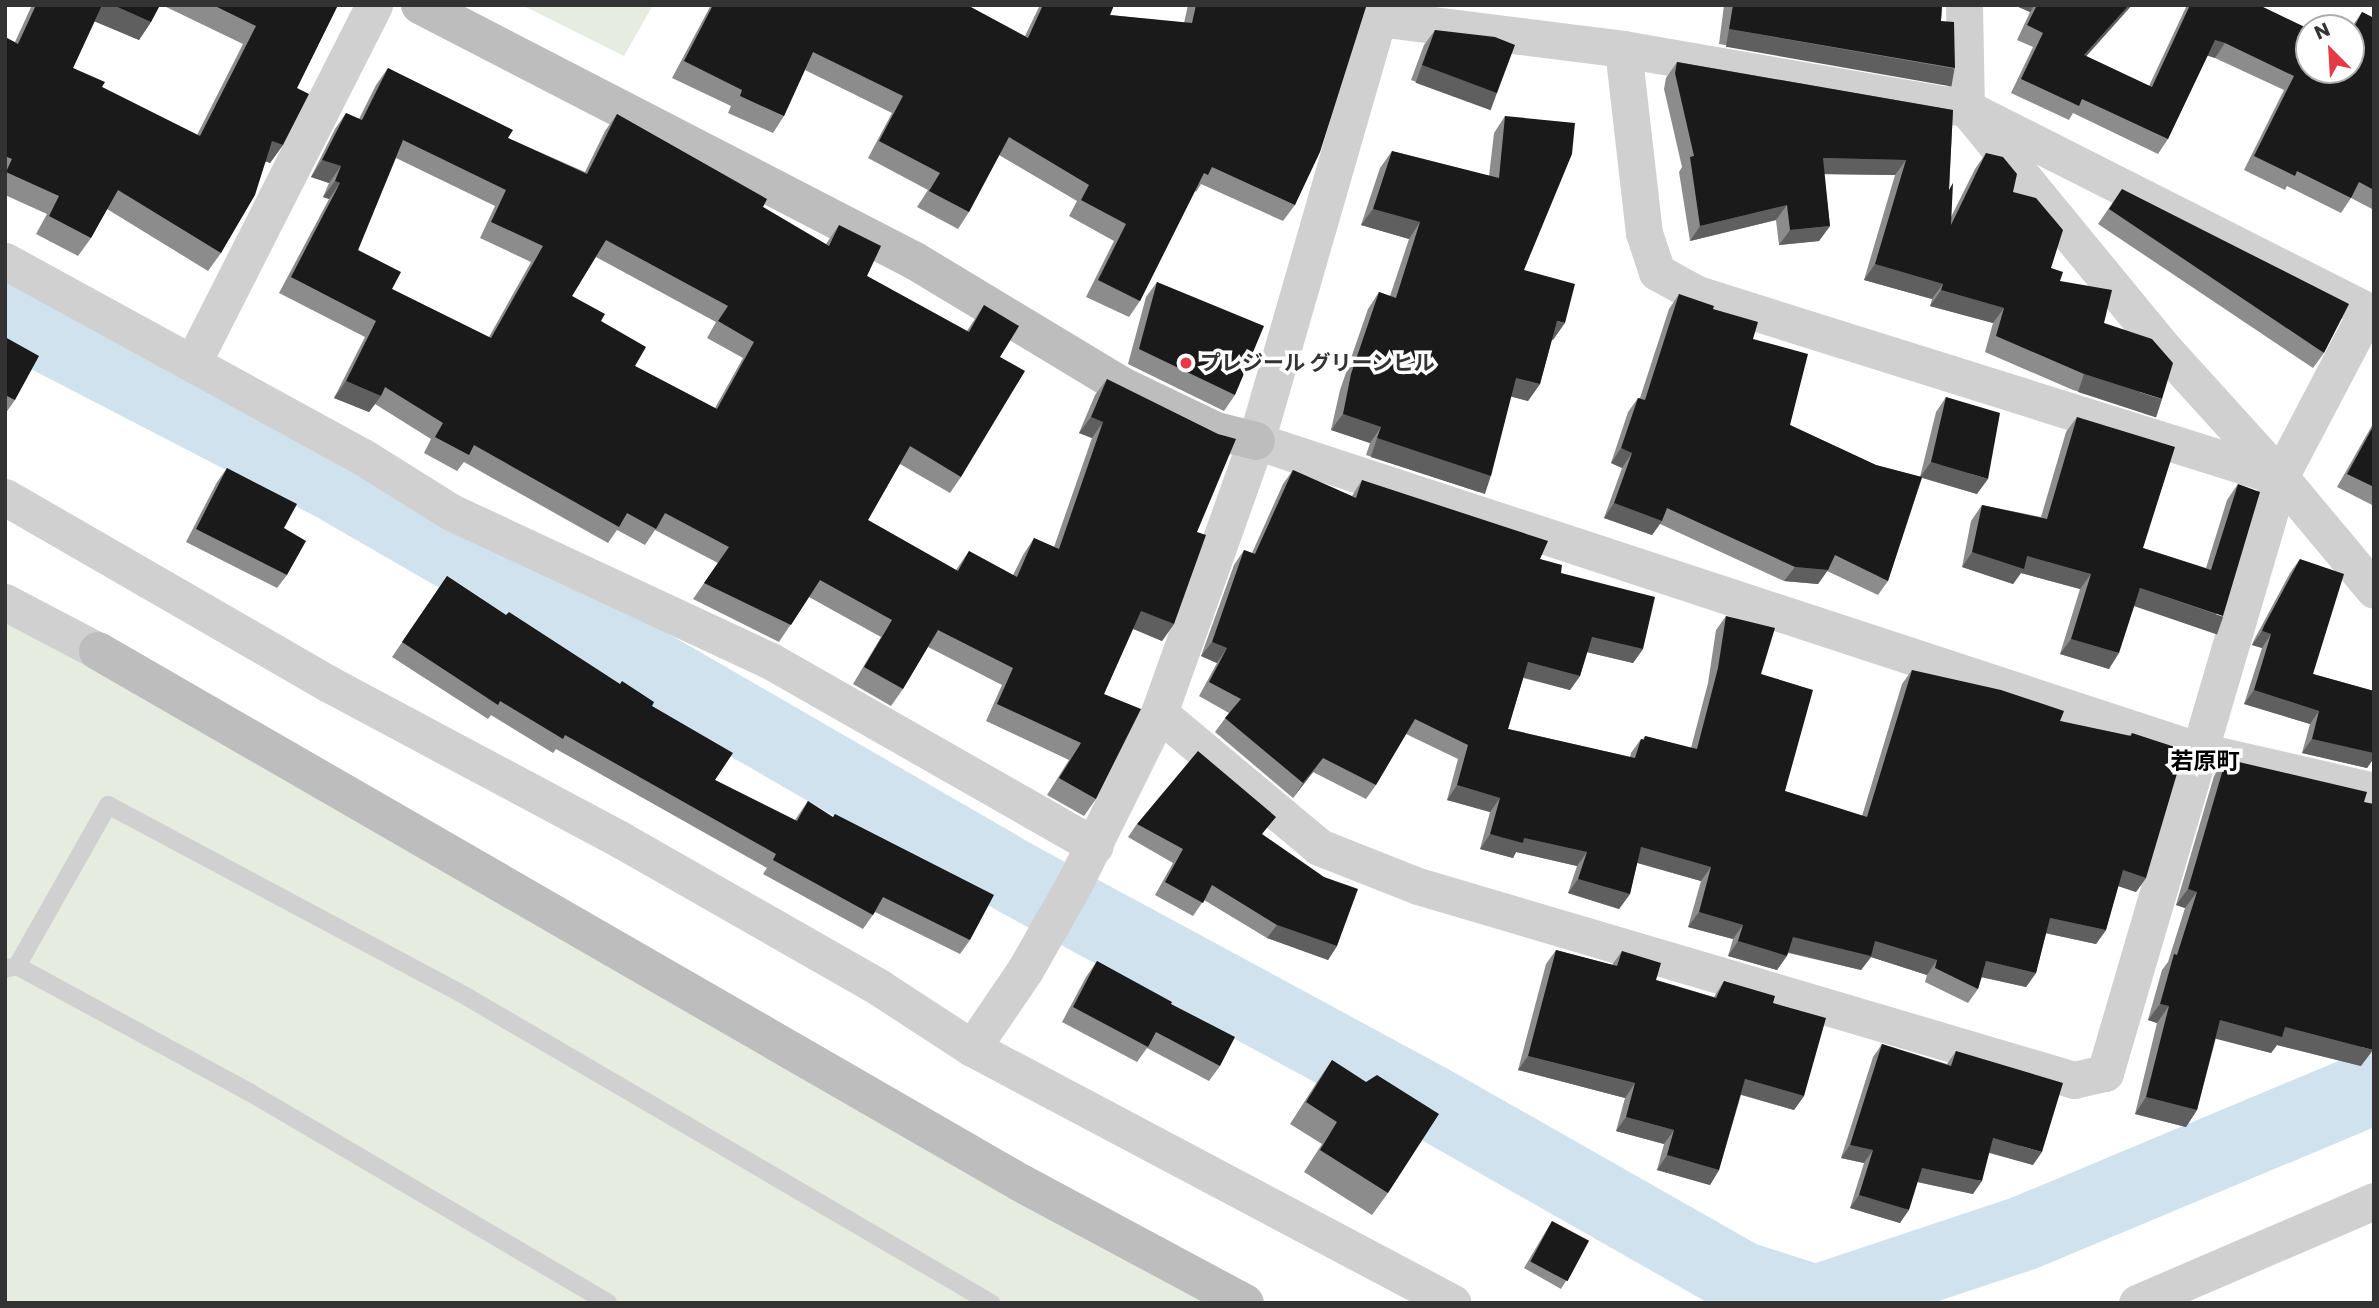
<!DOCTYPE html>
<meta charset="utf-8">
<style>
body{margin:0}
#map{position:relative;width:2379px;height:1308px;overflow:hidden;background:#fff;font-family:Poppins,"Noto Sans JP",sans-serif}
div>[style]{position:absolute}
.green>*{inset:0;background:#e6ecdf}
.river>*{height:75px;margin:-37.5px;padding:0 37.5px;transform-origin:37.5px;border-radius:37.5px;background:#cfe2ee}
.lane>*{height:18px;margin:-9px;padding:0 9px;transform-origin:9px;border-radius:9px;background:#d0d0d0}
.street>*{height:37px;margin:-18.5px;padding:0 18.5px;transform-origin:18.5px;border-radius:18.5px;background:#d0d0d0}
.secondary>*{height:38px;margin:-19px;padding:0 19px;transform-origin:19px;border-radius:19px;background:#bdbdbd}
.wall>*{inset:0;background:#8c8c8c}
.shaded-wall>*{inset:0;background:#5f5f5f;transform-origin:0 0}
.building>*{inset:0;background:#1a1a1a;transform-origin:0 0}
.dots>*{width:19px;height:19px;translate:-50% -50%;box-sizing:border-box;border:4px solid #fff;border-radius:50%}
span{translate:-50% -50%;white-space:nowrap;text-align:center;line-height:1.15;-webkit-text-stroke:7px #fff;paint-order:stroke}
.poi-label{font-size:21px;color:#333;font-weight:700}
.left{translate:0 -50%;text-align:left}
.neighbourhood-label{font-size:23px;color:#000;font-weight:700}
.frame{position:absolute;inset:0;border:7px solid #333;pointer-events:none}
.north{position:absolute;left:2295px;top:14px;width:70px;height:70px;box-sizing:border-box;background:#fff;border:2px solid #adadad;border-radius:50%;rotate:336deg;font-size:19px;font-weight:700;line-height:28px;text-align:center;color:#333}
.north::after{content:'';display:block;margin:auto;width:24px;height:32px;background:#e63946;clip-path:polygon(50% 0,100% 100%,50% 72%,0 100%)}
</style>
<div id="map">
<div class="green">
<i style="clip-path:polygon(522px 5px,653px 5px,624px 56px)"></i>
<i style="clip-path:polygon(5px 615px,1215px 1303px,5px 1303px)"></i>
</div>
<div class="river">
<i style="left:5px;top:313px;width:377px;rotate:27.4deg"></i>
<i style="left:340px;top:487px;width:785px;rotate:30.03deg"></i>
<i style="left:1020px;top:880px;width:465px;rotate:28.4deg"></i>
<i style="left:1429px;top:1101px;width:358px;rotate:29.6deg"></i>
<i style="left:1740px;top:1278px;width:79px;rotate:17.7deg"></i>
<i style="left:1815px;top:1302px;width:221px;rotate:-18.4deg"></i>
<i style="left:2025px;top:1232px;width:378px;rotate:-22.7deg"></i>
</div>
<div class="lane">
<i style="left:17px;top:966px;width:185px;rotate:-60.5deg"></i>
<i style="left:108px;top:805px;width:409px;rotate:28.1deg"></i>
<i style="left:469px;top:998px;width:605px;rotate:30.3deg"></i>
<i style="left:5px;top:969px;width:12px;rotate:-14deg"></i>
<i style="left:17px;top:966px;width:264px;rotate:28.5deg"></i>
<i style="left:249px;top:1092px;width:416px;rotate:30.4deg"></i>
</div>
<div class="street">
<i style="left:1964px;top:5px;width:103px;rotate:88.9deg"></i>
<i style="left:1966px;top:108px;width:313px;rotate:50.6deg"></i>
<i style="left:2165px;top:350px;width:171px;rotate:47.8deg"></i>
<i style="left:2280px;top:477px;width:147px;rotate:50.2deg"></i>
<i style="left:1378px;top:18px;width:247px;rotate:7.2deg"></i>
<i style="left:1623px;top:49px;width:348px;rotate:9.8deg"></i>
<i style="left:1966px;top:108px;width:457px;rotate:26.8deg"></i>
<i style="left:1623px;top:49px;width:185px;rotate:83.5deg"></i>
<i style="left:1644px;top:233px;width:41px;rotate:71.6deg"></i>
<i style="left:1657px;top:272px;width:46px;rotate:28.8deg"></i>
<i style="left:1697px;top:294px;width:611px;rotate:17.43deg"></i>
<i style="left:5px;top:261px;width:408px;rotate:28.7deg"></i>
<i style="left:363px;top:457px;width:104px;rotate:32deg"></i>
<i style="left:451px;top:512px;width:351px;rotate:25deg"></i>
<i style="left:769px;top:660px;width:375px;rotate:29.7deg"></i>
<i style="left:193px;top:362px;width:400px;rotate:-63.1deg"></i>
<i style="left:1256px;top:441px;width:994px;rotate:18.18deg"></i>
<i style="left:2200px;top:751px;width:179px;rotate:12.9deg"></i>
<i style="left:5px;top:497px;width:374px;rotate:30deg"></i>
<i style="left:329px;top:684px;width:331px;rotate:28.1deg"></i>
<i style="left:621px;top:840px;width:298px;rotate:29.7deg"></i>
<i style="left:880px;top:988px;width:110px;rotate:33.1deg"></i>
<i style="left:972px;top:1048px;width:544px;rotate:27.93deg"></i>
<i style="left:5px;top:602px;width:105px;rotate:27.8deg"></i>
<i style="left:1159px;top:713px;width:209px;rotate:39.9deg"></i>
<i style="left:1319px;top:847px;width:106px;rotate:21.5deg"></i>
<i style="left:1418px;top:886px;width:684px;rotate:16.47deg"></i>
<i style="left:2074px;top:1080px;width:32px;rotate:-13deg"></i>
<i style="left:2105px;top:1073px;width:621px;rotate:-73.64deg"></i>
<i style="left:2280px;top:477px;width:187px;rotate:-62.3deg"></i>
<i style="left:972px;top:1048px;width:94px;rotate:-55.8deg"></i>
<i style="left:1025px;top:970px;width:99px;rotate:-60.3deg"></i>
<i style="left:1074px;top:884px;width:191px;rotate:-63.6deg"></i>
<i style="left:1159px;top:713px;width:289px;rotate:-70.4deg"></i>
<i style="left:1256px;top:441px;width:440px;rotate:-73.9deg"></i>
<i style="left:1378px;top:18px;width:13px;rotate:-86deg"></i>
<i style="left:2137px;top:1303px;width:258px;rotate:-23.3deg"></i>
</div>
<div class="secondary">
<i style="left:420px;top:5px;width:557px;rotate:27.35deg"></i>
<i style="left:915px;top:261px;width:242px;rotate:31.1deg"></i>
<i style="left:1122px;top:386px;width:104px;rotate:25.6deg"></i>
<i style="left:1216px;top:431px;width:41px;rotate:14deg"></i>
<i style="left:98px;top:651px;width:1065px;rotate:29.96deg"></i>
<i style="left:1021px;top:1183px;width:254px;rotate:28.2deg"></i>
</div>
<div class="wall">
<i style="clip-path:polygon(32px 5px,160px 5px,151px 22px,139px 40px,95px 21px,73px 68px,102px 87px,197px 135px,243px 44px,162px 5px,338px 5px,297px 88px,283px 145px,270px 163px,266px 161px,221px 253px,208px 271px,107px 209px,91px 238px,78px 256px,36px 234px,47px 214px,5px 195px,5px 37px,15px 42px)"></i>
<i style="clip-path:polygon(711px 5px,967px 5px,1025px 36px,1040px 5px,1114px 5px,1110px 15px,1184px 23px,1188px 5px,1358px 5px,1295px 205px,1283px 221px,1201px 184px,1196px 192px,1195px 191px,1140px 301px,1129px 317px,1086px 297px,1114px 241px,1069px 216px,1077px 201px,999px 155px,969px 212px,958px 229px,917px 207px,928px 190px,868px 158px,892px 113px,805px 70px,784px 116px,773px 133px,728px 113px,731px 106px,672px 78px)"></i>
<i style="clip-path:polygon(1724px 5px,1942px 5px,1941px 21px,1955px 68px,1945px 83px,1719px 44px)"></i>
<i style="clip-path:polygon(2014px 5px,2132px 5px,2086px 56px,2149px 86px,2187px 5px,2259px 5px,2351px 70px,2351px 28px,2362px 12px,2374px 18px,2374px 210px,2351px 198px,2341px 213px,2287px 186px,2285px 190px,2244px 170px,2284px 90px,2215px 58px,2208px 55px,2168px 139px,2158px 154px,2073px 113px,2069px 120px,2011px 93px,2033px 47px,2017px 40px,2030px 12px)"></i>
<i style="clip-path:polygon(1435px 30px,1497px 93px,1486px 108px,1411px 80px,1424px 45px)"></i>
<i style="clip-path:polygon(1677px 62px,1953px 110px,1949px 189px,1951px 217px,1975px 169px,1986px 153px,2013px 192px,2051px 268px,2060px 281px,2104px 323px,2151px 415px,2073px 390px,1985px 352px,1993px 323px,1930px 306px,1932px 299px,1864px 280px,1895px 175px,1824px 174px,1830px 226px,1819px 241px,1779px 245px,1776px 220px,1690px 241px,1679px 172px,1682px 167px,1664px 89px,1666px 78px)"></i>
<i style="clip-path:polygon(evenodd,388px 68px,508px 138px,585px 172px,605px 131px,617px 114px,763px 207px,826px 244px,839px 225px,867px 276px,967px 331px,984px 305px,1000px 357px,961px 477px,950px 493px,900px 464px,868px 520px,956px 570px,969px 551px,1013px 575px,1023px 555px,1034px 538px,1054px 547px,1092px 438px,1079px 433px,1095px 395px,1107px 379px,1197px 532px,1174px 624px,1162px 641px,1133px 629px,1104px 694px,1096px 799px,1084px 816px,1047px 795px,1069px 760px,986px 721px,1002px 685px,928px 647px,903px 689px,891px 706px,853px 684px,881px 637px,809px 597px,779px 642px,693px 599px,718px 563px,655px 530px,645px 545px,617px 530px,608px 543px,464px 462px,457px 471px,424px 453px,431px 439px,375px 404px,369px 412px,334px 398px,365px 337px,279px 293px,329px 199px,323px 197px,329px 183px,311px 177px,335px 129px,346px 113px,359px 119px,376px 85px,388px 68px,396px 158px,495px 206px,480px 238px,531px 262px,489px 337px,392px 289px,358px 250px,396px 158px,388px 68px,596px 257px,716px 322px,707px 338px,743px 358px,715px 408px,635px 366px,601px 321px,572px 296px,596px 257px)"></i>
<i style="clip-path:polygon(1505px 116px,1524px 270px,1553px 340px,1552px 339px,1540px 384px,1528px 401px,1511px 396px,1479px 492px,1366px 455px,1370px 443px,1331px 430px,1340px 390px,1368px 309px,1379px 292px,1390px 296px,1409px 239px,1361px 225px,1380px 168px,1392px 151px,1489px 176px,1494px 133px)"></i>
<i style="clip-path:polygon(2122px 189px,2324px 353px,2313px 368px,2098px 224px)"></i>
<i style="clip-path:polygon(1157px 282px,1235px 395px,1224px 411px,1128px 364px,1146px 297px)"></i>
<i style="clip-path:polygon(1679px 294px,1713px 309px,1753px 339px,1790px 425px,1876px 465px,1920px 477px,1936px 412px,1946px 397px,1977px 494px,1922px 478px,1888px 581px,1878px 595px,1827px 571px,1818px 584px,1784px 581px,1660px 524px,1652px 535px,1604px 518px,1622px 468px,1611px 463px,1628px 412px,1638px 398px,1640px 398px,1669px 309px)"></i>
<i style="clip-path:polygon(5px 337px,15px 400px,5px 414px)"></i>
<i style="clip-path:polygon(2077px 417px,2143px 548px,2206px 568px,2227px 500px,2238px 484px,2213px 632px,2134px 605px,2109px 669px,2060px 654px,2080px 589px,2021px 573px,2013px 584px,1962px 567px,1971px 521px,1982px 505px,2041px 517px,2066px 432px)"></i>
<i style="clip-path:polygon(2374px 422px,2374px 506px,2337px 487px)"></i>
<i style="clip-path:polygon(227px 468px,284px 528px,287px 575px,277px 588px,186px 542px,217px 482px)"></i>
<i style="clip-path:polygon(1293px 470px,1352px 496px,1362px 480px,1540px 559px,1561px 573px,1643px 649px,1633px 663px,1587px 652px,1580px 676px,1570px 690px,1523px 678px,1508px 729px,1630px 757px,1631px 753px,1641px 739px,1643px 739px,1645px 736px,1691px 748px,1708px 683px,1716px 630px,1726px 616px,1761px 674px,1785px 791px,1862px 816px,1902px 684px,1912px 670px,2060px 721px,2129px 736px,2132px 733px,2146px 878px,2136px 892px,2118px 886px,2106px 930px,2096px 944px,2046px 933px,2036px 973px,2026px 987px,1982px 977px,1978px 989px,1968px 1003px,1925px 982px,1927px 975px,1871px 957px,1861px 970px,1788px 953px,1777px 970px,1728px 956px,1733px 939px,1688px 927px,1701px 881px,1637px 863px,1630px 894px,1619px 909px,1568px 893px,1577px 866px,1516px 852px,1513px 858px,1480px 849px,1490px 812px,1447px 800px,1458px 759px,1406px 734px,1376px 785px,1366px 799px,1313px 772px,1293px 798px,1215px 732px,1229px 713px,1199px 696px,1217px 663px,1201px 656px,1234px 565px,1244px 550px,1252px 553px,1283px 484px)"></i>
<i style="clip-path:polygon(2300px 559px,2313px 674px,2374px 691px,2374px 758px,2367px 768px,2302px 753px,2310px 724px,2244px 704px,2262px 648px,2252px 645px,2254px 640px,2290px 573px)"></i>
<i style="clip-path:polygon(447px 576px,506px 615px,652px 706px,715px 780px,795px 820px,808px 801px,970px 940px,960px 954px,875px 912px,863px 929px,763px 874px,767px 868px,556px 749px,553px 753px,491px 715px,488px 719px,392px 657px)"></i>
<i style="clip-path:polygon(2226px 759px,2364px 802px,2361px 1066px,2277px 1045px,2271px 1053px,2216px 1038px,2197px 1110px,2186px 1127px,2135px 1114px,2157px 1023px,2148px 1020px,2162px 970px,2168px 962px,2185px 908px,2176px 905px,2214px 776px)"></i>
<i style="clip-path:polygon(1137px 824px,1263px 835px,1337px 946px,1328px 960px,1267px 938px,1204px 900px,1193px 916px,1155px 895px,1173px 863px,1128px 837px)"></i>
<i style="clip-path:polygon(1556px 950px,1612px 965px,1622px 951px,1656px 980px,1714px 997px,1724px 981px,1773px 1003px,1804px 1096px,1794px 1110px,1741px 1095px,1719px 1170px,1710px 1185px,1657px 1170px,1664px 1144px,1616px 1131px,1625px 1098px,1518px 1070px,1546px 964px)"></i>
<i style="clip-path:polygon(1097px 961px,1171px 1004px,1220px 1066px,1209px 1081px,1147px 1048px,1137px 1062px,1062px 1022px,1086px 977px)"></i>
<i style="clip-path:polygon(1882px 1044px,1947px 1064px,1956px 1051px,2033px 1165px,1989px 1153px,1973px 1194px,1917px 1182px,1900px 1223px,1850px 1208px,1864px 1163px,1841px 1158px,1873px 1057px)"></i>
<i style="clip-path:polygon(1332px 1060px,1366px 1082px,1388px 1193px,1372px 1215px,1304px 1172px,1322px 1144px,1290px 1124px,1317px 1082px)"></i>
<i style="clip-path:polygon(1552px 1221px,1566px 1281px,1561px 1289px,1524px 1268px)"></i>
</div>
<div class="shaded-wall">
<i style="clip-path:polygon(101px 5px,113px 5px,151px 22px,139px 40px,91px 20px)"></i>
<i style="clip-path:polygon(2014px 5px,2035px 5px,2030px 12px)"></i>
<i style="clip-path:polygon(2129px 5px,2132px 5px,2074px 70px,2084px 55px)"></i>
<i style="left:1729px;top:29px;width:229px;height:18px;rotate:10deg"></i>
<i style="clip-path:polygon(2215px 40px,2225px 43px,2215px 58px,2205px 55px)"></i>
<i style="left:1422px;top:65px;width:80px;height:19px;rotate:20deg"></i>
<i style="clip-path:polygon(272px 141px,283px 145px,270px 163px,259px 159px)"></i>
<i style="clip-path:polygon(1823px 158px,1906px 160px,1895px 175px,1812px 174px)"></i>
<i style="clip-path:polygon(322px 160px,341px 166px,329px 183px,311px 177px)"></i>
<i style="clip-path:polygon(335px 181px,340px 183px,329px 199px,323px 197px)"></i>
<i style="clip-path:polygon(1787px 205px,1776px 220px,1690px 241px,1700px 226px)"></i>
<i style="clip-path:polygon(1373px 209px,1420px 222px,1409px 239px,1361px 225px)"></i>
<i style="clip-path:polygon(1830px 226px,1819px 241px,1779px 245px,1790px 230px)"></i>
<i style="clip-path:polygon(1875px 264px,1943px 284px,1932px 299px,1864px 280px)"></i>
<i style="clip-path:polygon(1941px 290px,2004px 308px,1993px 323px,1930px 306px)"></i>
<i style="clip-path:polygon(1557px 321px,1565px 323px,1553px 340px,1545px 337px)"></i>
<i style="left:2084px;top:374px;width:82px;height:19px;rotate:18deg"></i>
<i style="clip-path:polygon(1516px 378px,1540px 384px,1528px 401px,1505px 395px)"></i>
<i style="clip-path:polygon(346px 381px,381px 396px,369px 412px,334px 398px)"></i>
<i style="clip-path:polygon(1343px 414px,1381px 427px,1370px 443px,1331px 430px)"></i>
<i style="clip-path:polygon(1091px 417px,1103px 422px,1092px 438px,1079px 433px)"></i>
<i style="left:1377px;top:438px;width:120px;height:20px;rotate:18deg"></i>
<i style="clip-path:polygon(1621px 448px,1632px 453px,1622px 468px,1611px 463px)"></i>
<i style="clip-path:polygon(1931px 462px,1988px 479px,1977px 494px,1920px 477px)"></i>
<i style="clip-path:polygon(1614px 503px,1662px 521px,1652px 535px,1604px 518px)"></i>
<i style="clip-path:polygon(1972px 552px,2027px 556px,2091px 574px,2080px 589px,2021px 573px,2013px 584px,1962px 567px)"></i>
<i style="clip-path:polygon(1795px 567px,1828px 570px,1818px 584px,1784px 581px)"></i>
<i style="left:2140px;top:588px;width:88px;height:19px;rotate:19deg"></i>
<i style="clip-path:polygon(1141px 611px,1174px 624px,1162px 641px,1129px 627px)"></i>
<i style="clip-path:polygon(2262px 631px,2271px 634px,2262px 648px,2252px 645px)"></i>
<i style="clip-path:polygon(1592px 637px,1643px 649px,1633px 663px,1582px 651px)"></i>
<i style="clip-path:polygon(2071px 639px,2119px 653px,2109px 669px,2060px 654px)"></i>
<i style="clip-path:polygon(1212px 642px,1227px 648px,1217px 663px,1201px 656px)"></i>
<i style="clip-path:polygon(1528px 662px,1580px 676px,1570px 690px,1518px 676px)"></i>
<i style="clip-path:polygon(2254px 690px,2319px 711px,2310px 724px,2244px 704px)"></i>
<i style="clip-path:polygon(2312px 739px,2374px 752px,2374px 758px,2367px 768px,2302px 753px)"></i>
<i style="clip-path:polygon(1323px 758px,1313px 772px,1293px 798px,1303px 783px)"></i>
<i style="clip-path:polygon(1457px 785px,1500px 798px,1490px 812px,1447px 800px)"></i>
<i style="clip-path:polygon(1490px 834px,1524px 838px,1587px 852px,1577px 866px,1516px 852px,1513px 858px,1480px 849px)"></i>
<i style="clip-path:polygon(1641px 847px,1711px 867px,1701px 881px,1631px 861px)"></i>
<i style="clip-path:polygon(2123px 870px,2146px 878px,2136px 892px,2112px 884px)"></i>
<i style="clip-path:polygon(1578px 879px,1630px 894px,1619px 909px,1568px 893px)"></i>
<i style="clip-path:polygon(2188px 889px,2197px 892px,2185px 908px,2176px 905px)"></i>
<i style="clip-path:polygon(1699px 912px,1743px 925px,1733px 939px,1688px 927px)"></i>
<i style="clip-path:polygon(2050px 918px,2106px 930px,2096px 944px,2040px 932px)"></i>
<i style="clip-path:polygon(1277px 925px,1337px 946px,1328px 960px,1267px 938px)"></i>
<i style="clip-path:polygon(1793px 937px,1875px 941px,1937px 960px,1927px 975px,1871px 957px,1861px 970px,1783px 951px)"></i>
<i style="clip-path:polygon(1738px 941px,1787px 956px,1777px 970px,1728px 956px)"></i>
<i style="clip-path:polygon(1986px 961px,2036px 973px,2026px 987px,1976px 976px)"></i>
<i style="clip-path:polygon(2160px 1004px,2169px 1006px,2157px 1023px,2148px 1020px)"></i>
<i style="clip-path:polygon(2220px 1020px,2285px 1027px,2373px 1050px,2361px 1066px,2277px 1045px,2271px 1053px,2209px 1037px)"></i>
<i style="clip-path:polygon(1528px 1056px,1635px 1083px,1625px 1098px,1518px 1070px)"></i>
<i style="clip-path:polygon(1745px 1079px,1804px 1096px,1794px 1110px,1736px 1093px)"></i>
<i style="clip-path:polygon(2146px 1097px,2197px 1110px,2186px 1127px,2135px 1114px)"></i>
<i style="clip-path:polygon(1626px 1117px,1674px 1130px,1664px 1144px,1616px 1131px)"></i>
<i style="clip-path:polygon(1993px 1138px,2042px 1152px,2033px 1165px,1984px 1151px)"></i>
<i style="clip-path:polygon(1850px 1145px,1873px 1150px,1864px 1163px,1841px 1158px)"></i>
<i style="clip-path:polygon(1667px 1155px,1719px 1170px,1710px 1185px,1657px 1170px)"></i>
<i style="clip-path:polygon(1922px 1168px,1982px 1181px,1973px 1194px,1913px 1181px)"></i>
<i style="clip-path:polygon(1859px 1195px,1909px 1210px,1900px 1223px,1850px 1208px)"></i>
</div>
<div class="building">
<i style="clip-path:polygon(36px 5px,102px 5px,73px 68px,105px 82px,102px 87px,200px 136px,256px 26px,213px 5px,338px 5px,297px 88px,309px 94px,283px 145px,272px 141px,255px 195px,221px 253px,118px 190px,91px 238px,49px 216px,59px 196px,6px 172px,12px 159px,5px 156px,5px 37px,18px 44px)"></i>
<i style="clip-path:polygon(113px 5px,160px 5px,151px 22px)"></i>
<i style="clip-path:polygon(713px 5px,967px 5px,1028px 38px,1043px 5px,1114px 5px,1110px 15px,1192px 23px,1196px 5px,1358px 5px,1366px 7px,1320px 152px,1295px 205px,1212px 167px,1208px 175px,1204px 173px,1140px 301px,1098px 280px,1126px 224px,1081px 200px,1089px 185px,1009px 137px,969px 212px,929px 191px,940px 173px,879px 141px,903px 96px,813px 52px,784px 116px,740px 96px,742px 90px,684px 61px)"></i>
<i style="clip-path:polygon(1733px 5px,1942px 5px,1941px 21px,1954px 22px,1955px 68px,1729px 29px)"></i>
<i style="clip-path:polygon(2037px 5px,2129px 5px,2084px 55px,2152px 87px,2190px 5px,2259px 5px,2309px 29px,2309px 70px,2351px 70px,2351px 33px,2362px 12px,2374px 18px,2374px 190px,2359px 182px,2351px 198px,2297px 171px,2295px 176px,2254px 156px,2294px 76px,2225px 43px,2215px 40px,2168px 139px,2082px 99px,2079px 106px,2021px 79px,2043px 33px,2027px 25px)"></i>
<i style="clip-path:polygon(1435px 30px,1495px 37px,1515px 45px,1497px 93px,1422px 65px)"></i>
<i style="clip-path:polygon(1677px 62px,1953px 110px,1949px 190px,1953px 183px,1951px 225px,1986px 153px,2003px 157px,2017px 174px,2013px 192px,2036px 198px,2063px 230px,2051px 268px,2063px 272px,2060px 281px,2112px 290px,2104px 323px,2152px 339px,2173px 363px,2162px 399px,2084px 374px,1996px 336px,2004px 308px,1941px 290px,1943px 284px,1875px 264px,1906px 160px,1823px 158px,1830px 226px,1790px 230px,1787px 205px,1700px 226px,1690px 157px,1694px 156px,1675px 73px)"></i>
<i style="clip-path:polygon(evenodd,388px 68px,513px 130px,508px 138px,587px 174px,617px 114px,767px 199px,763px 207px,829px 246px,839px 225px,881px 246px,867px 276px,969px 332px,984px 305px,1019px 326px,1000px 357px,1025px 371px,961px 477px,910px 446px,868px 520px,958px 571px,969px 551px,1017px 577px,1034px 538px,1059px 549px,1103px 422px,1091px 417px,1107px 379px,1218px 434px,1236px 439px,1197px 532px,1206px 535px,1174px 624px,1141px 611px,1104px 694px,1141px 709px,1096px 799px,1059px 778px,1081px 743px,997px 704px,1013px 668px,938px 630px,903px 689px,864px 667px,892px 620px,820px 580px,791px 625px,704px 583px,729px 547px,665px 513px,656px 529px,627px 513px,619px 527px,474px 445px,469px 455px,435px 437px,443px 423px,385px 387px,381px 396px,346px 381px,376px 321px,291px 277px,340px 183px,335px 181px,341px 166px,322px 160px,346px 113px,362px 120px,388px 68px,403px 140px,506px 190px,491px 222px,543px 246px,491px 338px,392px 289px,401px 272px,358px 250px,403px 140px,388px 68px,606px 240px,728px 306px,718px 321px,754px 342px,717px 409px,635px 366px,646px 347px,601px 321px,605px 314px,572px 296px,606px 240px)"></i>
<i style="clip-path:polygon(1505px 116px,1575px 123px,1572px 154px,1524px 270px,1575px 284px,1565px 323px,1557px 321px,1540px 384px,1516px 378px,1491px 476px,1377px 438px,1381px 427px,1343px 414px,1351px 374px,1379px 292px,1396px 298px,1420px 222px,1373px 209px,1392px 151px,1499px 178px)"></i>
<i style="clip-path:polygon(2122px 189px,2349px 304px,2324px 353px,2109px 209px)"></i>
<i style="clip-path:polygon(1157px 282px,1264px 326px,1235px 395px,1139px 349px)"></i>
<i style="clip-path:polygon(1679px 294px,1714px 306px,1713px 309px,1758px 322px,1753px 339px,1808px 354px,1790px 425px,1876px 465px,1922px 477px,1888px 581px,1835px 555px,1828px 570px,1795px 567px,1667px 508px,1662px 521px,1614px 503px,1632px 453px,1621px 448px,1638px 398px,1645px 400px)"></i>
<i style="clip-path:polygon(5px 337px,39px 356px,15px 400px,5px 395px)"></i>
<i style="clip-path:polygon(1946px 397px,2000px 413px,1988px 479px,1931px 462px)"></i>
<i style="clip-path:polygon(2077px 417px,2175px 447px,2143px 548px,2211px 570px,2238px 484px,2260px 492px,2223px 616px,2140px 588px,2119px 653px,2071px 639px,2091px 574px,2027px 556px,2024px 569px,1972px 552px,1982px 505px,2047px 519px)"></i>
<i style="clip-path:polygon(2374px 425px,2374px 487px,2347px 474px)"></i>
<i style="clip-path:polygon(227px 468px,297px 504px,284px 528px,306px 541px,287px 575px,196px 529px)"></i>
<i style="clip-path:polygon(1293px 470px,1356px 498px,1362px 480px,1548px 541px,1540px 559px,1562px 565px,1561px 573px,1655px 597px,1643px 649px,1592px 637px,1580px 676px,1528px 662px,1508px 729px,1635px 758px,1641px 739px,1644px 740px,1645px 736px,1697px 749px,1718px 668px,1726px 616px,1775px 628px,1761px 674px,1813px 690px,1785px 791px,1867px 817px,1912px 670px,2001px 690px,2064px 711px,2060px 721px,2131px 736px,2132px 733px,2184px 750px,2146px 878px,2123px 870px,2106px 930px,2050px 918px,2036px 973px,1986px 961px,1978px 989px,1935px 968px,1937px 960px,1875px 941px,1871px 956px,1793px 937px,1787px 956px,1738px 941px,1743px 925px,1699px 912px,1711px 867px,1641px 847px,1630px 894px,1578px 879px,1587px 852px,1524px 838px,1523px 843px,1490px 834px,1500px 798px,1457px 785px,1468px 745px,1415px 719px,1376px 785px,1323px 758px,1303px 783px,1225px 718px,1241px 699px,1209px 682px,1227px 648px,1212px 642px,1244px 550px,1255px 554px)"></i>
<i style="clip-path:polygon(2300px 559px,2344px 574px,2313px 674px,2374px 691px,2374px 753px,2312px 739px,2319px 711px,2254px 690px,2271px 634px,2262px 631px,2264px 626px)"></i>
<i style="clip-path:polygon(447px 576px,506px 615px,509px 612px,620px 684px,622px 681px,654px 702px,652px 706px,733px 753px,715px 780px,797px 821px,808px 801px,833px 817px,835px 814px,994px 895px,970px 940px,883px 897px,873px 915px,773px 860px,776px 854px,565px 735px,563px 739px,500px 701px,498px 705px,402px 642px)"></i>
<i style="clip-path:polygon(1198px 751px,1276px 817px,1262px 834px,1324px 877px,1358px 889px,1337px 946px,1277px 925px,1212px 885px,1203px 903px,1165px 882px,1183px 849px,1137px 824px)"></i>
<i style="clip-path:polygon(2226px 759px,2367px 792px,2364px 802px,2374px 804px,2374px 1047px,2373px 1050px,2285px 1027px,2282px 1037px,2220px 1020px,2197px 1110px,2146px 1097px,2169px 1006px,2160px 1004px,2174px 954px,2177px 955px,2197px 892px,2188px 889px)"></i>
<i style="clip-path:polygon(1556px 950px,1617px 966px,1622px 951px,1661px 963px,1656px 980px,1716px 998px,1724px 981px,1775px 996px,1773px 1003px,1826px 1018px,1804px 1096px,1745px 1079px,1719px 1170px,1667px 1155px,1674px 1130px,1626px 1117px,1635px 1083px,1528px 1056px)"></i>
<i style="clip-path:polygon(1097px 961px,1172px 1002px,1171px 1004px,1235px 1037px,1220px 1066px,1156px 1032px,1148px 1047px,1073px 1007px)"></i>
<i style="clip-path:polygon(1882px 1044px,1951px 1066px,1956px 1051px,2063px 1083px,2042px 1152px,1993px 1138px,1982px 1181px,1922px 1168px,1909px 1210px,1859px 1195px,1873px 1150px,1850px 1145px)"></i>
<i style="clip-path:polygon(1332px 1060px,1366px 1082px,1377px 1075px,1439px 1114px,1388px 1193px,1320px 1150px,1337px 1122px,1306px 1102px)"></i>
<i style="left:1552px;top:1221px;width:42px;height:46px;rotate:28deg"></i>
</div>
<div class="dots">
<i style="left:1186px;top:363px;background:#e63946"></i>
</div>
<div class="poi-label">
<span class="left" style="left:1200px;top:363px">プレジール グリーンヒル</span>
</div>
<div class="neighbourhood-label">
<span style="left:2205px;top:761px">若原町</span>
</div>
<div class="frame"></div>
<div class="north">N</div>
</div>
